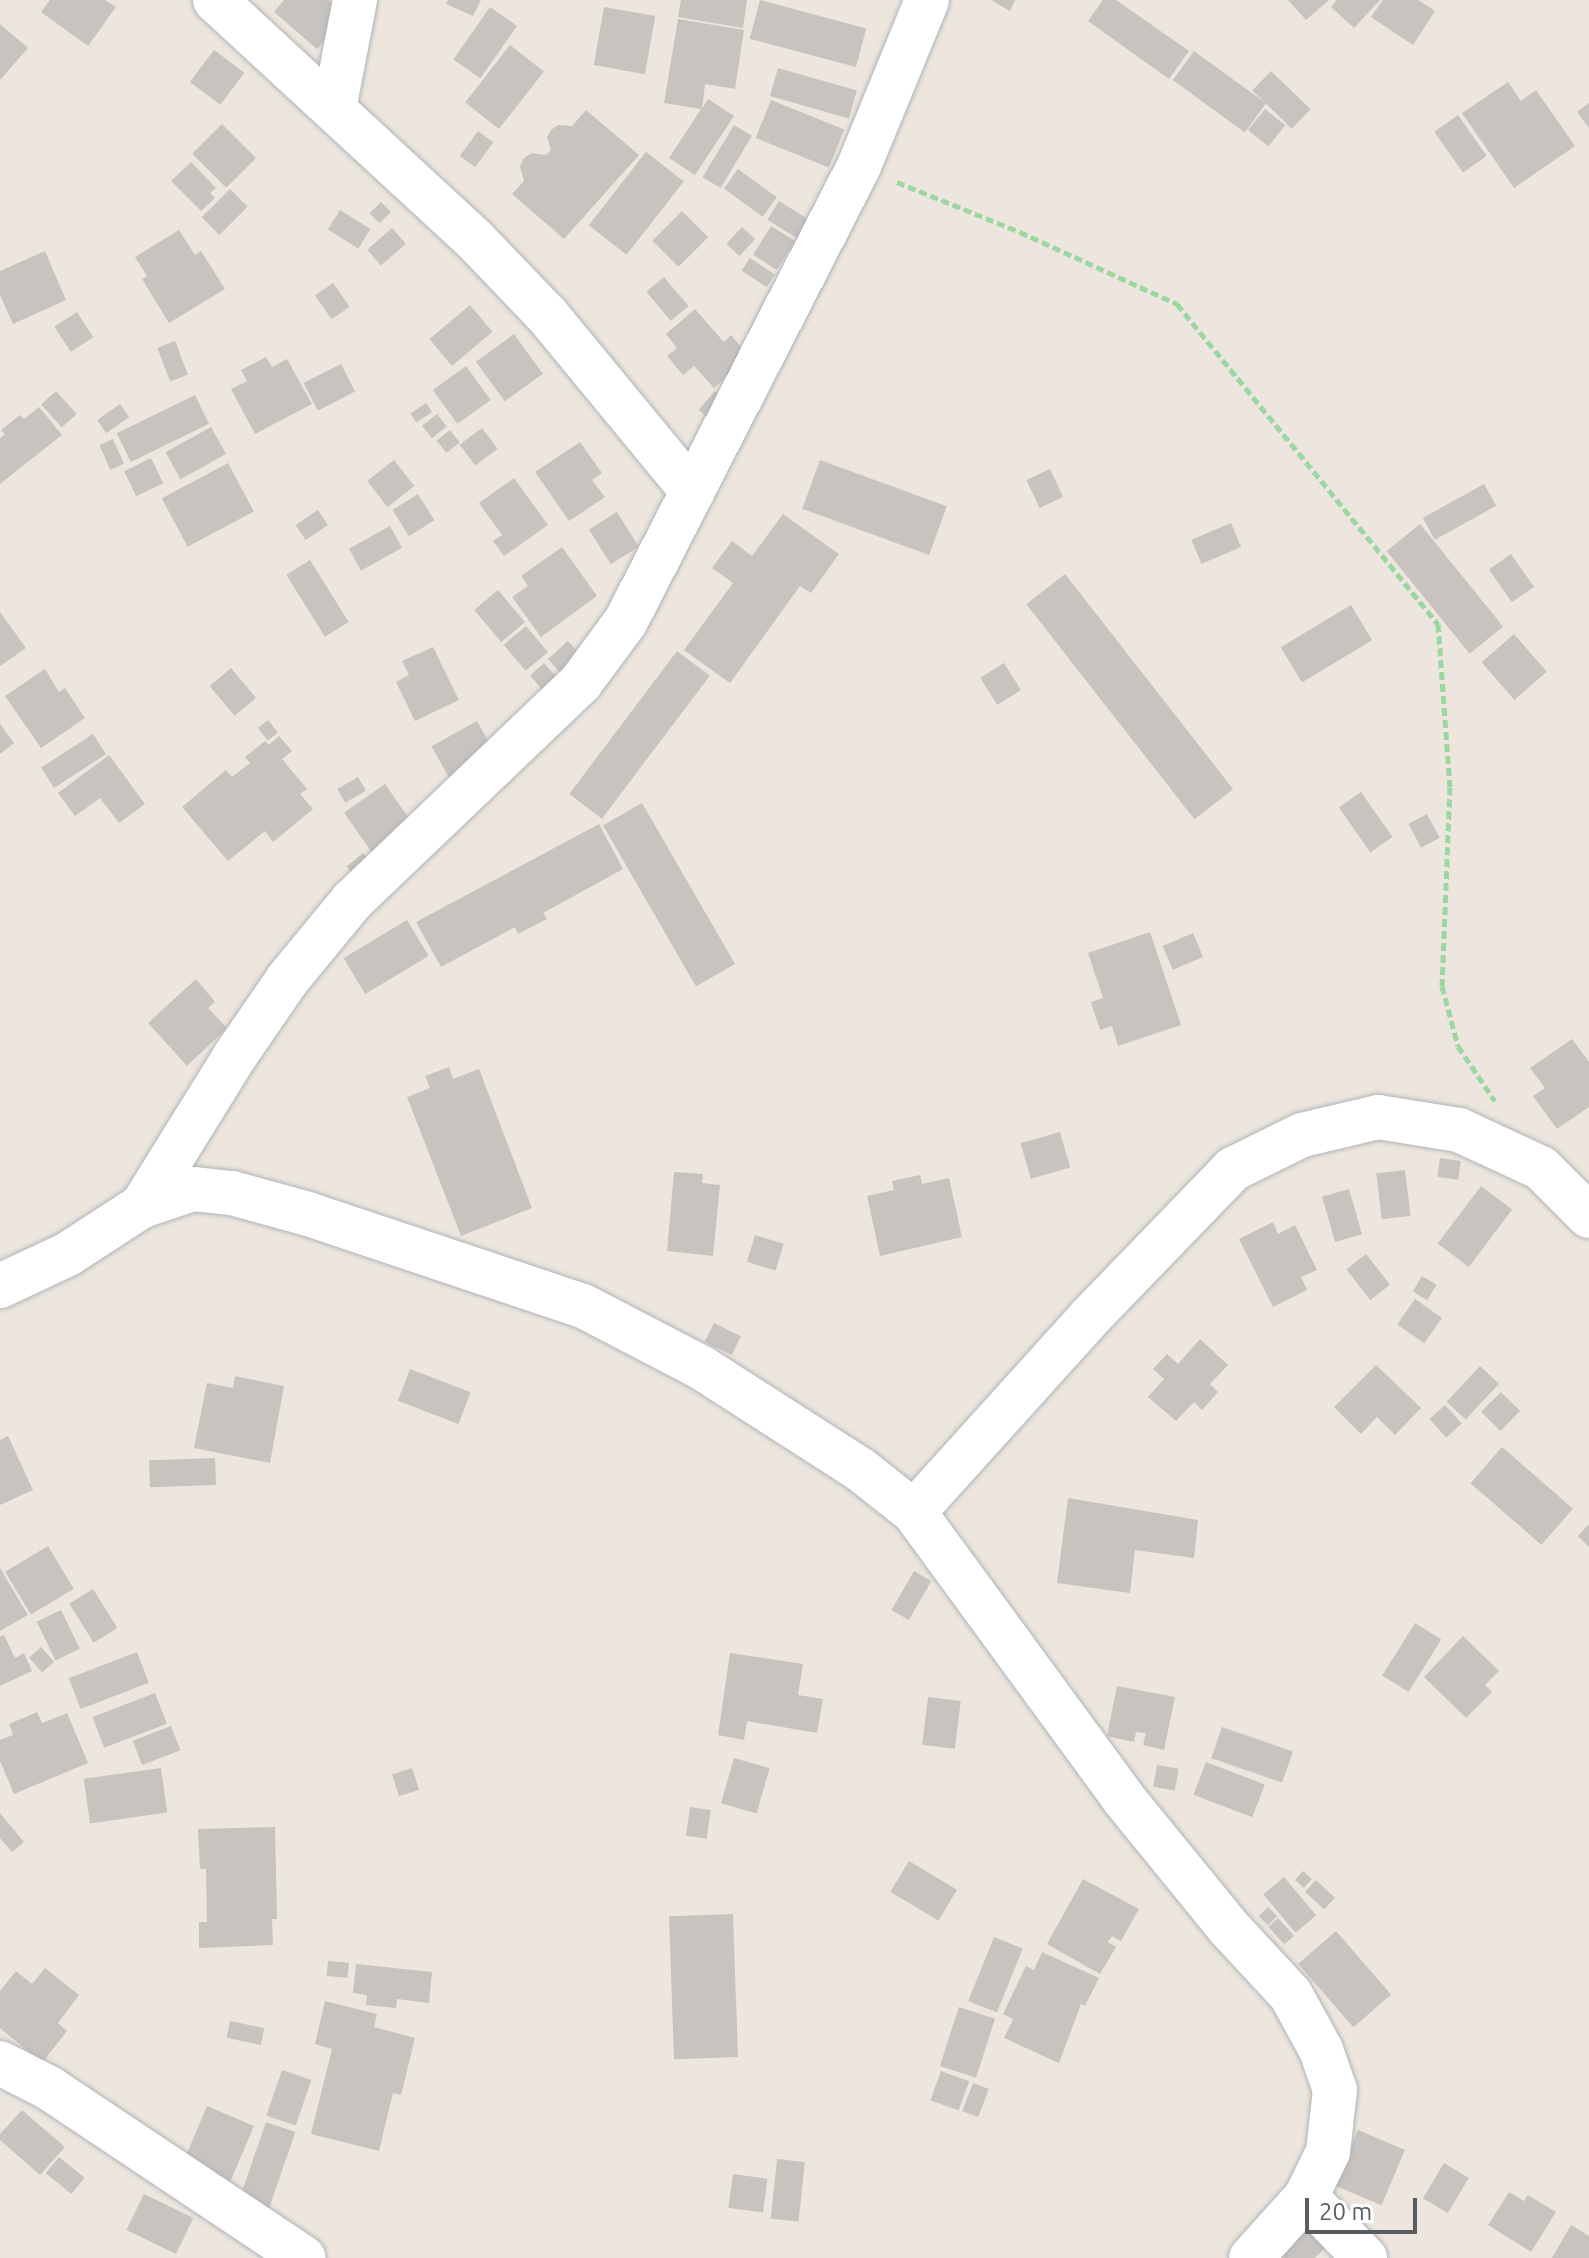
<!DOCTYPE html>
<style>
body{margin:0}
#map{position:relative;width:1589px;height:2258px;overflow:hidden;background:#ece6de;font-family:Ubuntu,sans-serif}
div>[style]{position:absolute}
.building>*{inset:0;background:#c8c3be;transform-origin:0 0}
.path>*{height:5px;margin-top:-2.5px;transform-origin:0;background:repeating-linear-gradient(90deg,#9cd7a1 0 8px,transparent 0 12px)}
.roads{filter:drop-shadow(0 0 2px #b0b4b7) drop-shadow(0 0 2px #b0b4b7)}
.minor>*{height:44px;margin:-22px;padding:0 22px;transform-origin:22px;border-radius:22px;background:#fff}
span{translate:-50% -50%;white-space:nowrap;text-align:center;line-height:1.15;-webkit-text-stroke:8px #fff;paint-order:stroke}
.scale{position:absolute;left:1305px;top:2198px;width:112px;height:36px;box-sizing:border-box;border:4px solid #585d60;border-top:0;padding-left:10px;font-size:24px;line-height:28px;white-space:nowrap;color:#585d60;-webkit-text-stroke:6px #fff;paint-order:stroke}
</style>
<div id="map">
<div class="building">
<i style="clip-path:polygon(50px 0,105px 0,116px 7px,88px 46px,41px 12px)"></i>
<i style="clip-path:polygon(284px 0,328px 0,346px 15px,317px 49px,274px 12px)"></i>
<i style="clip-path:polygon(448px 0,481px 0,473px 16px,446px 4px)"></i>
<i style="clip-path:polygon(681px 0,747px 0,743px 28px,678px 17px)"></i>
<i style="left:760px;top:0;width:110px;height:40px;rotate:15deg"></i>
<i style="clip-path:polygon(991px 0,1015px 0,1010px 11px)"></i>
<i style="clip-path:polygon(1103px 0,1116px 0,1189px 51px,1169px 79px,1088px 21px)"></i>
<i style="clip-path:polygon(1288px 0,1329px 0,1306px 20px)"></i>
<i style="clip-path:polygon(1337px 0,1380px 0,1354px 28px,1331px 7px)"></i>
<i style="clip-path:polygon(1383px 0,1418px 0,1435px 11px,1413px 45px,1371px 17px)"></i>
<i style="left:490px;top:7px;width:33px;height:64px;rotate:35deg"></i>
<i style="left:604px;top:7px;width:52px;height:59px;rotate:10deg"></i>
<i style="clip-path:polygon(678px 19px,744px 30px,735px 89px,705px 84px,702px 109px,708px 99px,734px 116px,695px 175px,669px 158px,701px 109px,664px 103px)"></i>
<i style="clip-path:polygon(0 24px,28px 48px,0 80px)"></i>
<i style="left:510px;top:45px;width:43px;height:73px;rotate:38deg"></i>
<i style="left:214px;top:50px;width:38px;height:40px;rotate:37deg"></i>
<i style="left:1194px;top:51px;width:89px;height:36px;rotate:36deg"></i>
<i style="left:778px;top:68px;width:82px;height:29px;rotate:16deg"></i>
<i style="left:1271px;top:71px;width:55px;height:27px;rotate:44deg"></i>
<i style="clip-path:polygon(1508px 82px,1521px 101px,1536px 90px,1575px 146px,1514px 188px,1462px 113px)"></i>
<i style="left:771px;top:100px;width:79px;height:41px;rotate:22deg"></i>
<i style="clip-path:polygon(1589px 103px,1589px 128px,1577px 112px)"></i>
<i style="left:1265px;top:109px;width:26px;height:27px;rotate:39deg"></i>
<i style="clip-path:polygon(586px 110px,639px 155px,564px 239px,512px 194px,524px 181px,520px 166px,524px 158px,532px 153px,546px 155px,551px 150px,547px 137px,551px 130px,558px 125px,572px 126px)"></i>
<i style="left:1458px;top:115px;width:50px;height:29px;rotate:55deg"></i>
<i style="left:222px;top:124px;width:48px;height:42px;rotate:45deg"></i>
<i style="left:734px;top:125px;width:21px;height:61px;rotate:31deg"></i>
<i style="left:478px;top:131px;width:19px;height:31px;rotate:36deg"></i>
<i style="left:646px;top:152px;width:48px;height:93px;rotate:38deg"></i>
<i style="clip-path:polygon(191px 162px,216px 188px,210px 193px,215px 198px,201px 211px,171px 181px)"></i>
<i style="left:738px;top:169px;width:48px;height:24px;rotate:36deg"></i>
<i style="left:230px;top:189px;width:25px;height:40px;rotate:45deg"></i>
<i style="left:779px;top:201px;width:36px;height:22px;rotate:32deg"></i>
<i style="left:381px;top:202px;width:14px;height:16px;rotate:45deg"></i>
<i style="left:340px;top:210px;width:36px;height:23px;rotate:32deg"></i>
<i style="left:682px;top:211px;width:37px;height:42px;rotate:45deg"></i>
<i style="left:771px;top:226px;width:28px;height:34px;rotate:32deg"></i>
<i style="left:742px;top:227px;width:18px;height:23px;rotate:43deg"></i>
<i style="left:392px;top:228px;width:21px;height:33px;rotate:49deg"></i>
<i style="clip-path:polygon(179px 230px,195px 255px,201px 251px,225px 289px,169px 323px,142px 279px,147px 276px,135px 257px)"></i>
<i style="clip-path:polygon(45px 251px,66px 300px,13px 324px,0 295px,0 271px)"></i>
<i style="left:750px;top:258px;width:30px;height:15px;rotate:34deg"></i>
<i style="left:664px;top:277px;width:38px;height:23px;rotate:50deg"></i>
<i style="left:333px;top:283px;width:29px;height:22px;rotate:55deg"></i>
<i style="left:470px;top:305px;width:35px;height:53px;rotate:50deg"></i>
<i style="clip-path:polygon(695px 309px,724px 342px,731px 335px,750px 357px,714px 388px,694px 366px,683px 375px,667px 356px,677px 348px,666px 334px)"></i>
<i style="left:77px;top:312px;width:30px;height:27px;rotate:57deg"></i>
<i style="left:514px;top:334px;width:49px;height:47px;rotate:54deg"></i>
<i style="left:175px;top:341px;width:36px;height:19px;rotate:69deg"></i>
<i style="clip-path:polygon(266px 357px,272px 367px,287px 359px,312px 404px,255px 434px,231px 389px,247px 381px,241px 370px)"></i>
<i style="left:341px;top:364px;width:31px;height:42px;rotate:63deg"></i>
<i style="left:466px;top:366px;width:42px;height:41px;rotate:54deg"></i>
<i style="left:56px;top:391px;width:31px;height:20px;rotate:48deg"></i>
<i style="left:715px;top:391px;width:18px;height:25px;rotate:41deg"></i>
<i style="left:195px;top:395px;width:32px;height:87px;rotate:64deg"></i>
<i style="left:426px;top:403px;width:11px;height:19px;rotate:56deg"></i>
<i style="left:120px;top:404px;width:16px;height:28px;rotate:55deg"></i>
<i style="clip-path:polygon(39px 407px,62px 435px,0 484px,0 438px,5px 434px,1px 430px,20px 415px,24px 419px)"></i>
<i style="left:437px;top:414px;width:16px;height:19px;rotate:52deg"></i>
<i style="left:211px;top:427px;width:31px;height:52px;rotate:61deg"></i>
<i style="left:482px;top:428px;width:26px;height:28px;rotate:53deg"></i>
<i style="left:450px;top:430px;width:16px;height:17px;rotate:52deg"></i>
<i style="left:113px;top:439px;width:27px;height:15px;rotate:66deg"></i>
<i style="clip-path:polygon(580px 442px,602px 473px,592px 480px,605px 497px,569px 521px,535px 472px)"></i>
<i style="left:151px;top:458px;width:28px;height:30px;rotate:64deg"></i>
<i style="left:394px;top:460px;width:33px;height:34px;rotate:52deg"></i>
<i style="left:820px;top:460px;width:135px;height:52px;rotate:20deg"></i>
<i style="left:228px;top:463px;width:55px;height:75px;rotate:62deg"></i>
<i style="left:1050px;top:469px;width:31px;height:26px;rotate:65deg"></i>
<i style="clip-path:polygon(514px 478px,548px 525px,504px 556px,493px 541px,502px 535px,479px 503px)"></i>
<i style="left:1484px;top:484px;width:25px;height:70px;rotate:61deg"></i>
<i style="left:418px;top:494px;width:31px;height:30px;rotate:58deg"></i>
<i style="left:318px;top:510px;width:18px;height:27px;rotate:56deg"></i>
<i style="left:617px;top:512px;width:41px;height:33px;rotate:58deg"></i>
<i style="clip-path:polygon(783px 514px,839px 554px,811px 593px,800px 586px,730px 683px,684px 650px,733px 583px,712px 568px,732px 541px,752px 556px)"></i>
<i style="left:1231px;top:523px;width:26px;height:43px;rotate:67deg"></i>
<i style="left:1420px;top:524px;width:132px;height:43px;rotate:51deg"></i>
<i style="left:390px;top:526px;width:25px;height:47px;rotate:61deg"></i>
<i style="clip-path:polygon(562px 547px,597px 596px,541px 637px,512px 597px,528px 586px,521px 576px)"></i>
<i style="left:1511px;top:554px;width:40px;height:27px;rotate:55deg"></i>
<i style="left:310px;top:560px;width:73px;height:28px;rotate:58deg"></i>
<i style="left:1065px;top:574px;width:273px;height:49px;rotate:52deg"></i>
<i style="left:498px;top:590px;width:42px;height:31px;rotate:50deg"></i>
<i style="left:1351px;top:605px;width:41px;height:82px;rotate:59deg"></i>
<i style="clip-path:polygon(0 612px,26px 648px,0 666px)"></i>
<i style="left:526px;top:626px;width:34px;height:29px;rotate:50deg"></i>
<i style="left:1514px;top:634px;width:50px;height:43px;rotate:49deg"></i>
<i style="left:568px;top:641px;width:25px;height:27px;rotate:48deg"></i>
<i style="clip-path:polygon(433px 647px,459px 700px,415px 721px,396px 682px,409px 675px,402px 661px)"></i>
<i style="left:677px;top:651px;width:41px;height:179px;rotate:37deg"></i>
<i style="left:544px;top:663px;width:27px;height:19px;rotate:48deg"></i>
<i style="left:1004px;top:663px;width:32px;height:28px;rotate:58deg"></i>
<i style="left:231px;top:668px;width:39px;height:28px;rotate:50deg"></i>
<i style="clip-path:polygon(45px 669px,59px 692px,65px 688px,85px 718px,41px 748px,5px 696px)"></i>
<i style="left:268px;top:720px;width:16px;height:13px;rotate:52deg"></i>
<i style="left:477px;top:721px;width:37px;height:52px;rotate:61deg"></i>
<i style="clip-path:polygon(0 724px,14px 743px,0 754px)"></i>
<i style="left:93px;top:734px;width:24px;height:62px;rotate:57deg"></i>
<i style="clip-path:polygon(279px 736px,292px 751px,282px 759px,307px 789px,300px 794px,313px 809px,273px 842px,265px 831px,228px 861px,182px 807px,226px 770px,232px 777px,250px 763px,245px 757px,265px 741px,269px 745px)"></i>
<i style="clip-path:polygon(109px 755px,145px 804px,119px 823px,100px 798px,75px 816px,58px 793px)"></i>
<i style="left:358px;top:777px;width:16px;height:24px;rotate:60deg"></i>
<i style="left:385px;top:784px;width:49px;height:50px;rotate:55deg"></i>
<i style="left:1361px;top:792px;width:55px;height:27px;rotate:55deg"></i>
<i style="left:642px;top:803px;width:186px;height:45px;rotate:60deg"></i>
<i style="left:1427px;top:814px;width:27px;height:21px;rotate:62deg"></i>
<i style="clip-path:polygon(599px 824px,623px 869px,543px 913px,547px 919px,518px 934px,515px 927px,441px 967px,416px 922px)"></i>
<i style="left:363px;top:853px;width:13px;height:21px;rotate:51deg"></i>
<i style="left:407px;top:920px;width:42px;height:74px;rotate:59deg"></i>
<i style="clip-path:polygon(1150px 932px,1181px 1025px,1118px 1046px,1112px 1026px,1100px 1030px,1091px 1002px,1103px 998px,1088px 953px)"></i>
<i style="left:1193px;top:933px;width:26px;height:33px;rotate:67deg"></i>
<i style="clip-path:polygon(196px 979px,215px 1002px,208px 1008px,227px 1028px,187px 1066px,148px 1023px)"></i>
<i style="clip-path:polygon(1572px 1039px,1589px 1062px,1589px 1107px,1557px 1129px,1533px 1096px,1545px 1088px,1530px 1068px)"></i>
<i style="clip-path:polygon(449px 1067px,453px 1079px,479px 1069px,532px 1208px,461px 1236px,407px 1097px,430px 1088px,425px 1076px)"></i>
<i style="left:1060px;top:1132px;width:37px;height:41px;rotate:74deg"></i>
<i style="left:1440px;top:1158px;width:21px;height:19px;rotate:8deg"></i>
<i style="left:1405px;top:1170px;width:46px;height:29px;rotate:83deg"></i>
<i style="clip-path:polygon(674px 1172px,703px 1174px,702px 1183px,720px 1185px,713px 1256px,667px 1251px)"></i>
<i style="clip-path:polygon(920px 1175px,922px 1184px,949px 1178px,962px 1237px,880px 1256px,867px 1196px,894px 1190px,892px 1181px)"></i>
<i style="left:1481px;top:1186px;width:39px;height:72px;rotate:37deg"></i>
<i style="left:1349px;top:1189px;width:47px;height:28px;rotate:74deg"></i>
<i style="clip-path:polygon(1273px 1222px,1278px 1234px,1295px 1225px,1317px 1270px,1301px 1277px,1307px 1290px,1273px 1307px,1239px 1239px)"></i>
<i style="left:755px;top:1235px;width:30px;height:28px;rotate:17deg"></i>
<i style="left:1366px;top:1254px;width:39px;height:25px;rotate:52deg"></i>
<i style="left:1422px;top:1276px;width:17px;height:18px;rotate:31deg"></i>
<i style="left:1415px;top:1299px;width:33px;height:31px;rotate:35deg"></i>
<i style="left:714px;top:1323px;width:30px;height:21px;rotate:26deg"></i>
<i style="clip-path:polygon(1200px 1339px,1228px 1365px,1210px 1384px,1218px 1392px,1202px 1410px,1194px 1402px,1176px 1421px,1148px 1397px,1164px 1379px,1153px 1369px,1167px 1354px,1178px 1364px)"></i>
<i style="clip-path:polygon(1376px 1365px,1421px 1408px,1395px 1435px,1377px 1417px,1361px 1434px,1334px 1407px)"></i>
<i style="left:1480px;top:1366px;width:26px;height:49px;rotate:43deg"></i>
<i style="left:410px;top:1369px;width:65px;height:34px;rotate:21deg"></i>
<i style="clip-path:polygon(235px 1376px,284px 1386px,270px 1463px,194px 1448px,207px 1383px,233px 1388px)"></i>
<i style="left:1501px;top:1392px;width:27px;height:28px;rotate:45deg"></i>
<i style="left:1445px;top:1405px;width:25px;height:21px;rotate:48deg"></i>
<i style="clip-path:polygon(8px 1436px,33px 1490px,0 1505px,0 1440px)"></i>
<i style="left:1502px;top:1447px;width:94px;height:48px;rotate:41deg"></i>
<i style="left:215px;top:1458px;width:27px;height:66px;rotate:88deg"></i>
<i style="clip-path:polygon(1068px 1498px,1198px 1520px,1194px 1558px,1135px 1550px,1130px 1593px,1057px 1583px)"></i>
<i style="clip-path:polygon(1589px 1524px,1589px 1547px,1578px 1536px)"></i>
<i style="left:48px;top:1546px;width:50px;height:50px;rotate:59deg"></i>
<i style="clip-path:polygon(0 1568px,28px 1615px,0 1631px)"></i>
<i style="left:914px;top:1571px;width:20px;height:45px;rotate:30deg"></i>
<i style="left:93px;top:1589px;width:46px;height:28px;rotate:58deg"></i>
<i style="left:61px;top:1610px;width:43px;height:27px;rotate:64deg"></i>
<i style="left:1415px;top:1623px;width:31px;height:62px;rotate:32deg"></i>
<i style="clip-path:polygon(4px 1635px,15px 1658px,24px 1653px,32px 1671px,0 1686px,0 1637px)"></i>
<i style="clip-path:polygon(1463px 1636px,1499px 1671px,1485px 1685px,1492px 1692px,1466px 1718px,1424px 1677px)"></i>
<i style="left:41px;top:1647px;width:20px;height:16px;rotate:49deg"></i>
<i style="left:137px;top:1652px;width:33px;height:73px;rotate:69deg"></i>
<i style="clip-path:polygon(730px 1653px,803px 1664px,798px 1695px,823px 1699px,817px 1733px,747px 1721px,744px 1740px,718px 1735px)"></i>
<i style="clip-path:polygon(1117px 1686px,1175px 1697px,1164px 1750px,1143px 1745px,1146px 1733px,1136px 1732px,1134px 1742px,1107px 1736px)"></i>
<i style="left:155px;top:1693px;width:33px;height:67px;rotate:69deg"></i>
<i style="left:928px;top:1697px;width:33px;height:48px;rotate:7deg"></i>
<i style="clip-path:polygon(37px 1712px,42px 1723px,67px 1713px,88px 1763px,14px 1794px,0 1761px,0 1740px,13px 1735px,9px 1724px)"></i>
<i style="left:171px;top:1726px;width:26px;height:41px;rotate:69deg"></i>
<i style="left:1222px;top:1727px;width:75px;height:33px;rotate:19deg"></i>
<i style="left:734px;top:1758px;width:37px;height:47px;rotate:16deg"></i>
<i style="left:1206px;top:1762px;width:63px;height:35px;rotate:21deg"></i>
<i style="left:1157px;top:1765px;width:22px;height:22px;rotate:10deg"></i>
<i style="left:161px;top:1768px;width:45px;height:78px;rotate:82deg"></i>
<i style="left:412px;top:1768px;width:23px;height:21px;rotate:72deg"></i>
<i style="left:690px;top:1807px;width:21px;height:29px;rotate:8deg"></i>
<i style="clip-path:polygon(0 1813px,24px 1842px,12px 1852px,0 1838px)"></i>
<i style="clip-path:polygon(275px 1827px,277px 1919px,272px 1919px,273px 1945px,199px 1948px,199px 1922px,207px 1922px,206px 1869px,200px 1869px,198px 1829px)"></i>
<i style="left:909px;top:1861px;width:56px;height:36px;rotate:31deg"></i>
<i style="left:1303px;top:1871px;width:12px;height:12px;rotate:42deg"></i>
<i style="left:1284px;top:1877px;width:50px;height:27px;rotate:50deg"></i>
<i style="clip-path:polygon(1083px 1879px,1139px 1909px,1121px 1941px,1112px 1936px,1108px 1942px,1116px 1947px,1100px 1974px,1047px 1944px)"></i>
<i style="left:1316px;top:1880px;width:26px;height:16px;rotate:43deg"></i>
<i style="left:1268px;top:1907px;width:13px;height:13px;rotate:45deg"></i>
<i style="left:733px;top:1914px;width:143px;height:64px;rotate:88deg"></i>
<i style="left:1278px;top:1918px;width:24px;height:13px;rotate:48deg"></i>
<i style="left:1336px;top:1931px;width:84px;height:50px;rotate:49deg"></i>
<i style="left:994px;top:1937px;width:31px;height:69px;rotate:22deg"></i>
<i style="clip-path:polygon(1042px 1952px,1099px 1978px,1085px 2006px,1081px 2004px,1059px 2063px,1004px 2038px,1013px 2019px,1003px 2014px,1026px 1966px,1034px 1970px)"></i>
<i style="left:328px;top:1961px;width:21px;height:15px;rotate:5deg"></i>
<i style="clip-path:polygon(356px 1964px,432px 1972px,429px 2003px,397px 1999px,396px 2008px,366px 2005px,367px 1995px,353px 1993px)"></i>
<i style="clip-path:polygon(45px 1968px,79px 1995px,58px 2023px,67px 2031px,42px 2063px,0 2028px,0 1991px,16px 1971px,32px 1984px)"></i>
<i style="clip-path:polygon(325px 2001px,377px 2014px,374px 2027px,415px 2038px,401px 2095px,393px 2093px,379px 2151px,311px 2134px,332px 2049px,315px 2044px)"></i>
<i style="left:959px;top:2007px;width:38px;height:62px;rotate:18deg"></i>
<i style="left:230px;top:2021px;width:35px;height:17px;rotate:12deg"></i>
<i style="left:282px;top:2070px;width:31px;height:48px;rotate:19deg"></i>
<i style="left:941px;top:2071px;width:30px;height:31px;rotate:20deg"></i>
<i style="left:973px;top:2083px;width:17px;height:30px;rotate:21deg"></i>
<i style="left:207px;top:2106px;width:51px;height:66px;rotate:23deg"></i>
<i style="clip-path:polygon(22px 2110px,65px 2147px,40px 2175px,0 2140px,0 2134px)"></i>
<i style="left:266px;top:2122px;width:31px;height:84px;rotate:19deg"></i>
<i style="left:1358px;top:2130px;width:51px;height:60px;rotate:23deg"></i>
<i style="left:59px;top:2157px;width:33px;height:21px;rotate:39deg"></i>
<i style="left:777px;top:2159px;width:28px;height:60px;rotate:6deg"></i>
<i style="left:1444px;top:2163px;width:29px;height:41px;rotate:31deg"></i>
<i style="left:733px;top:2174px;width:35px;height:34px;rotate:8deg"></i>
<i style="clip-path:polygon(1509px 2192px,1524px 2201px,1528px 2195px,1556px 2212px,1531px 2252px,1488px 2225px)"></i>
<i style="left:144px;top:2194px;width:55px;height:40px;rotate:26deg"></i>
<i style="clip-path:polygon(1297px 2217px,1327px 2246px,1315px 2258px,1280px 2258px)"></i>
<i style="clip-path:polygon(1571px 2225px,1589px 2236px,1589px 2258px,1552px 2258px)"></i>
</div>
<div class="path">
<i style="left:897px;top:182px;width:133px;rotate:22.1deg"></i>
<i style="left:1020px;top:232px;width:173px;rotate:24.6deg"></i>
<i style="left:1177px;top:304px;width:413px;rotate:50.8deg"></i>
<i style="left:1438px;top:624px;width:163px;rotate:85.8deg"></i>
<i style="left:1450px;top:787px;width:199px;rotate:92.3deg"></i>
<i style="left:1442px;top:986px;width:62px;rotate:75.1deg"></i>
<i style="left:1458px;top:1046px;width:66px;rotate:56.1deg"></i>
</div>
<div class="roads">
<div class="minor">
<i style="left:215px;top:0;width:354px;rotate:42.7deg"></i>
<i style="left:475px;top:240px;width:104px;rotate:46.2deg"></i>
<i style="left:547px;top:315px;width:229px;rotate:50.5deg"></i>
<i style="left:334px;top:109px;width:111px;rotate:-79.1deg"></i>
<i style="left:142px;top:1206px;width:176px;rotate:-58.2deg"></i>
<i style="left:235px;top:1056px;width:92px;rotate:-55.6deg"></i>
<i style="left:287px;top:980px;width:102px;rotate:-50.6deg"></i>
<i style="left:352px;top:901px;width:317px;rotate:-43.7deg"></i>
<i style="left:581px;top:682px;width:76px;rotate:-53.6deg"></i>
<i style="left:626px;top:621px;width:511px;rotate:-62.88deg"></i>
<i style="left:859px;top:166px;width:179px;rotate:-67.7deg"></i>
<i style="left:0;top:1286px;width:75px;rotate:-25.2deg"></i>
<i style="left:68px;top:1254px;width:88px;rotate:-33deg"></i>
<i style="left:142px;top:1206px;width:54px;rotate:-18.4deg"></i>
<i style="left:193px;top:1189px;width:39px;rotate:6deg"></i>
<i style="left:232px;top:1193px;width:79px;rotate:15.4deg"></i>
<i style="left:308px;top:1214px;width:290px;rotate:18.5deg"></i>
<i style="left:583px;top:1306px;width:134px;rotate:27.5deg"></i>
<i style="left:702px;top:1368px;width:189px;rotate:32.7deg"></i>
<i style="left:861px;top:1470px;width:68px;rotate:38.4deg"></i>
<i style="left:914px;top:1512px;width:354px;rotate:53.8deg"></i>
<i style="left:1123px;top:1798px;width:168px;rotate:50.8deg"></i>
<i style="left:1229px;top:1928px;width:91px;rotate:47.2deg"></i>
<i style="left:1291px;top:1995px;width:63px;rotate:61.4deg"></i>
<i style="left:1321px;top:2050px;width:42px;rotate:70.7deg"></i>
<i style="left:1335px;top:2090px;width:62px;rotate:96.4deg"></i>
<i style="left:1328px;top:2152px;width:50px;rotate:116.1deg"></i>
<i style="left:1306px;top:2197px;width:82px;rotate:132deg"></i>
<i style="left:914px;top:1512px;width:264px;rotate:-47.9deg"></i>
<i style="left:1091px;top:1316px;width:204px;rotate:-46deg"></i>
<i style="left:1233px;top:1169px;width:77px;rotate:-26.2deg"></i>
<i style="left:1302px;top:1135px;width:78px;rotate:-13.3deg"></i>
<i style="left:1378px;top:1117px;width:82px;rotate:9.1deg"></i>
<i style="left:1459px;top:1130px;width:90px;rotate:24.9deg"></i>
<i style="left:1541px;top:1168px;width:68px;rotate:45deg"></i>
<i style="left:0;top:2063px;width:55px;rotate:27deg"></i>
<i style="left:49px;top:2088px;width:306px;rotate:33.7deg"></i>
<i style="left:1306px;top:2197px;width:85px;rotate:46deg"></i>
</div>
</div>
<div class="scale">20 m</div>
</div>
